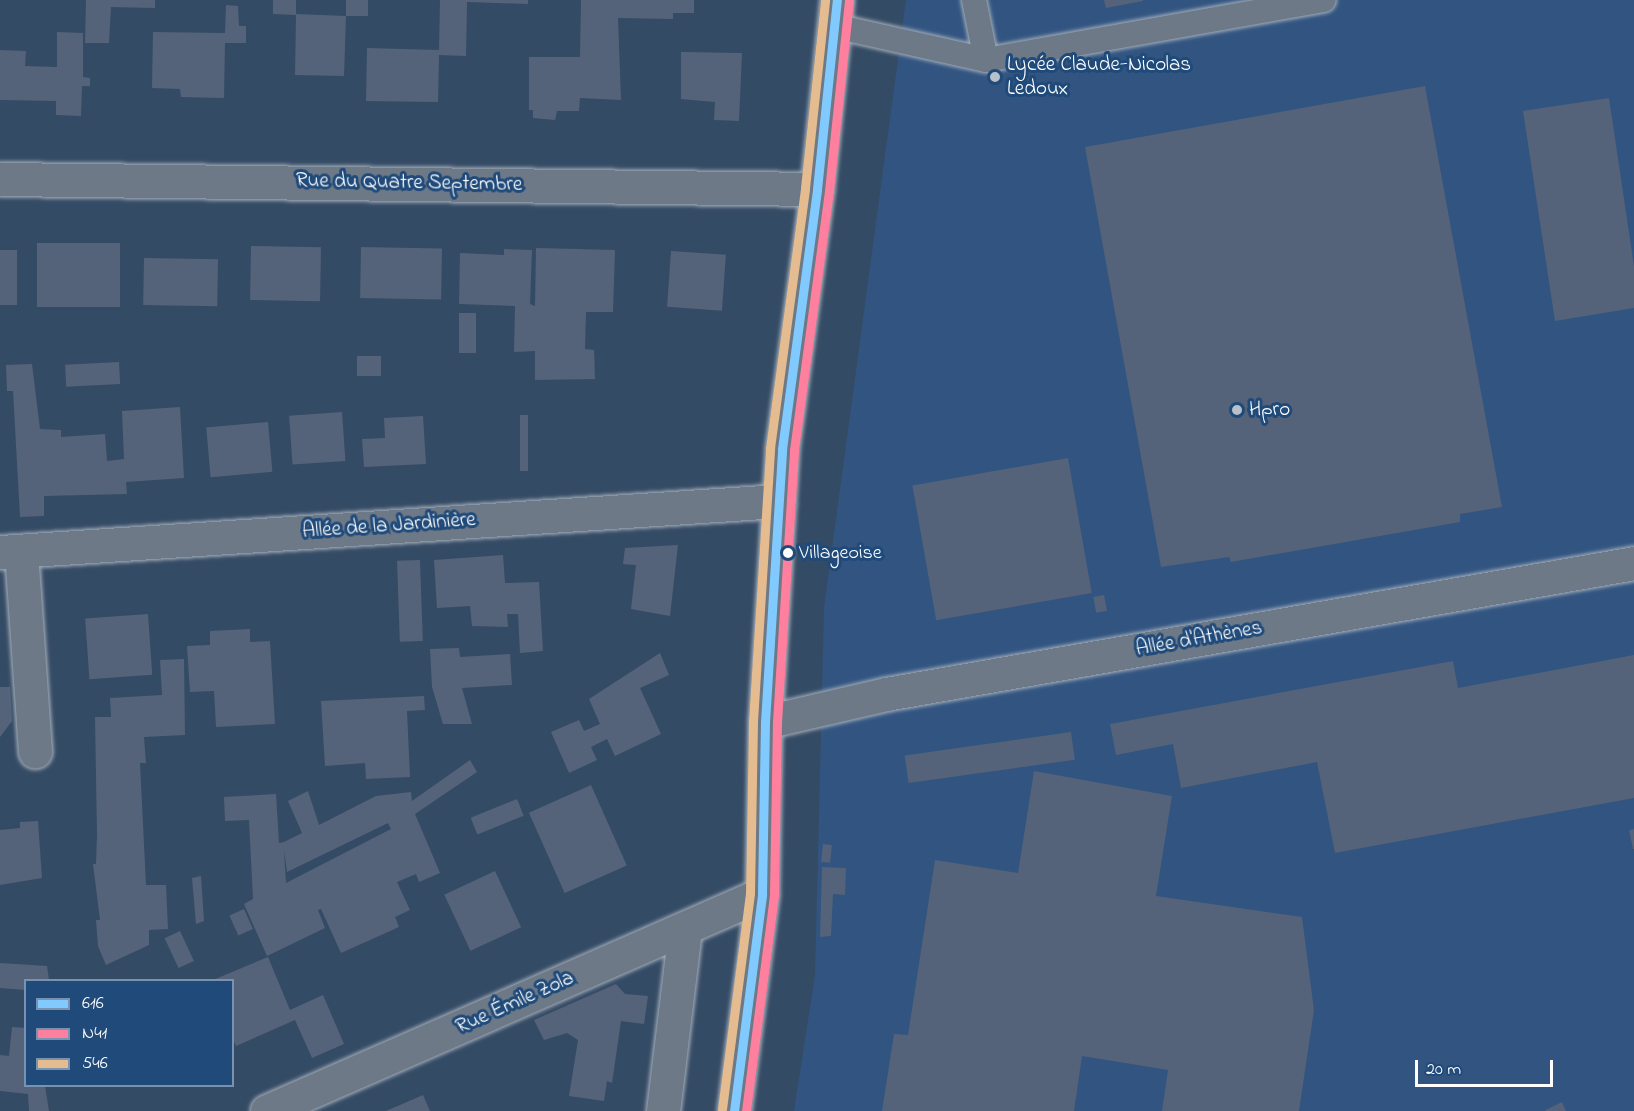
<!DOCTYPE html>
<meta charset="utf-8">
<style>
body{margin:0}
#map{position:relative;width:1634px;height:1111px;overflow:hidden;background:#344b65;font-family:"Indie Flower",sans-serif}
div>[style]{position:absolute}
.built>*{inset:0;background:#315481}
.building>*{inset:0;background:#546379;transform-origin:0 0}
.roads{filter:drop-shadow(0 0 2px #a4aeba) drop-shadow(0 0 2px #a4aeba)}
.service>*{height:24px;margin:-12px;padding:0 12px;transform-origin:12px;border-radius:12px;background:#6d7986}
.minor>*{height:33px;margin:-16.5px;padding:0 16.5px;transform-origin:16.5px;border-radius:16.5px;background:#6d7986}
.tertiary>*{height:33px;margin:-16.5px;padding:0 16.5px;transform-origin:16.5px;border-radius:16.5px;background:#6d7986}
.bus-1>*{height:9px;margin:-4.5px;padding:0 4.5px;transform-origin:4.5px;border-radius:4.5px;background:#80caff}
.bus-2>*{height:9px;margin:-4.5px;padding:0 4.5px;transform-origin:4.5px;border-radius:4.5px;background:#ff809e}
.bus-3>*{height:9px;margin:-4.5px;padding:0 4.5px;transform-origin:4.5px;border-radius:4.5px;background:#e5bc90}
.dots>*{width:16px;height:16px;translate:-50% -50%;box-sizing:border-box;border:3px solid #1f4a7a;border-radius:50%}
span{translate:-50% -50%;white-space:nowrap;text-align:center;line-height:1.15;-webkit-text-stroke:6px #1f4a7a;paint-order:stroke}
.bus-label{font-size:20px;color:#fff}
.left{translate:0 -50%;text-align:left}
.poi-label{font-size:21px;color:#fff}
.street-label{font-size:21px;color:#fff}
.legend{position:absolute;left:24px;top:979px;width:210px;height:108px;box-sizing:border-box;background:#1f4a7a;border:2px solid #7992af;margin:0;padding:8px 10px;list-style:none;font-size:18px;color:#fff}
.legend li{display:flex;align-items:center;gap:12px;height:30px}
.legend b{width:30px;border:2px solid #7992af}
.scale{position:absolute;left:1415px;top:1060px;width:138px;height:27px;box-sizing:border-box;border:3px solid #fff;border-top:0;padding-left:8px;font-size:18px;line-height:21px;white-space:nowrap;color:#fff;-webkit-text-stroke:4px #1f4a7a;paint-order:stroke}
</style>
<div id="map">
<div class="built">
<i style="clip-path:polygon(906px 0,1634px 0,1634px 1111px,794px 1111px,815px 975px,824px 608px)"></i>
</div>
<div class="building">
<i style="clip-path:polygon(86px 0,155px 0,155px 8px,111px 7px,109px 43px,85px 43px)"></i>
<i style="clip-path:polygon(273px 0,296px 0,296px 14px,346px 16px,344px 76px,295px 75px,296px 15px,273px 14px)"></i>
<i style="left:346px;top:0;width:22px;height:16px"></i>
<i style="clip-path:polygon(440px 0,528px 0,528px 4px,467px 2px,466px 56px,439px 55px,438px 102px,366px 101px,367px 48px,439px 50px)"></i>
<i style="clip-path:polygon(581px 0,694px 0,694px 13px,673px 13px,673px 19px,618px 18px,621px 100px,580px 98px,579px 111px,557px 111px,555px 120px,533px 118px,533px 110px,529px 110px,529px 57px,580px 57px)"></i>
<i style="clip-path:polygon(1104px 0,1143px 0,1143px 1px,1106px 8px)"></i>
<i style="clip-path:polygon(226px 5px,238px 6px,239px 26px,246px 26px,246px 43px,225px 43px,224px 98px,181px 97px,180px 89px,152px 88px,153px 32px,225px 33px)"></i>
<i style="clip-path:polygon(57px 32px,83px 33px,83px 77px,90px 78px,90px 86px,82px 86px,81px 116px,56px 115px,56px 101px,0 100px,0 50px,26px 51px,25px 66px,57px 67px)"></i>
<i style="clip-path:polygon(681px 52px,742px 53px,739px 121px,714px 120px,715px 102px,681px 99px)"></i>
<i style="clip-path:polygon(1425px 86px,1502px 507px,1460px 514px,1460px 522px,1231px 562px,1229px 557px,1161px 567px,1085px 147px)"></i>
<i style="clip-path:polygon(1609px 98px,1634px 266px,1634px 308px,1555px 321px,1523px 111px)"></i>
<i style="left:37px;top:243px;width:83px;height:64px"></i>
<i style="left:251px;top:246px;width:70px;height:54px;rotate:1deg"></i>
<i style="left:361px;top:247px;width:81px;height:51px;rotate:1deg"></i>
<i style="clip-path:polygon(536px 248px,615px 250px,613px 312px,586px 312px,585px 349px,594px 350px,595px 379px,535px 380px,535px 351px,514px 352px,515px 306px,459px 304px,460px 253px,504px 255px,504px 249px,532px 250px,530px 304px,535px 306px)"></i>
<i style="left:0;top:250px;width:17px;height:55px"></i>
<i style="left:671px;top:251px;width:55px;height:56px;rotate:4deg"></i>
<i style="left:144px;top:258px;width:74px;height:47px;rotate:1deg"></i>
<i style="left:459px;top:313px;width:17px;height:40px"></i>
<i style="left:357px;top:356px;width:24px;height:20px"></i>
<i style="left:119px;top:362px;width:22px;height:54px;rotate:87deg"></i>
<i style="clip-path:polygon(32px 364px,40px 429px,61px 430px,61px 437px,105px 434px,107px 461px,124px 459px,122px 411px,180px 407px,184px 478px,126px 482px,127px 494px,44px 496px,44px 516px,20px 517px,13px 391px,7px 391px,6px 365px)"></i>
<i style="left:342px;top:412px;width:49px;height:53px;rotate:86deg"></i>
<i style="left:520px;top:415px;width:8px;height:56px"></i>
<i style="clip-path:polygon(423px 416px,426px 464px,364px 467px,362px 439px,385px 438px,384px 418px)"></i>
<i style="left:268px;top:422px;width:50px;height:62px;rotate:85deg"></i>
<i style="left:1068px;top:458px;width:137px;height:158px;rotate:80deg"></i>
<i style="clip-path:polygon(678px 545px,670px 616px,631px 609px,636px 565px,623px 564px,625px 548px)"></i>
<i style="clip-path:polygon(503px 555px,505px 583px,539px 582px,543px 651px,520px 653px,518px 614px,507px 614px,508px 627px,472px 626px,470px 606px,437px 608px,434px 560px)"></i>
<i style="left:420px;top:560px;width:81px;height:23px;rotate:88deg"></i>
<i style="left:1104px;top:595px;width:16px;height:11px;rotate:79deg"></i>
<i style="left:148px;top:614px;width:61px;height:63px;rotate:86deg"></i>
<i style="clip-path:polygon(250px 629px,250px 642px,270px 641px,275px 724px,216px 727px,214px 691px,190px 692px,187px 646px,210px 645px,210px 631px)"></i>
<i style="clip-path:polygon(459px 648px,460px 657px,510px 654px,512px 685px,462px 688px,472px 724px,443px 724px,432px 687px,430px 649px)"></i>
<i style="clip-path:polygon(660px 653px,669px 675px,640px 688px,661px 734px,615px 756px,607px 739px,591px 747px,597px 760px,569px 773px,551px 732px,579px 720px,584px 731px,600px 724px,589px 699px)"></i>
<i style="clip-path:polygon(1634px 655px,1634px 798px,1335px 853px,1317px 762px,1181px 788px,1173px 744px,1116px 755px,1110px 724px,1453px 661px,1458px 688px)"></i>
<i style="clip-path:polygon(184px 659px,185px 735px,144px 737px,146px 763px,140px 763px,146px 885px,166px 885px,168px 929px,149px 930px,149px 945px,106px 965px,98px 946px,96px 920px,100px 920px,93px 864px,96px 864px,97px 834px,95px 717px,111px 717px,110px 698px,162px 695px,160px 660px)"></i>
<i style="clip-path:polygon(0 687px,10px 687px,12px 721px,0 737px)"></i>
<i style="clip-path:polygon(424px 696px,425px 710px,407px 711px,410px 777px,366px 779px,365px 763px,325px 766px,321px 701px)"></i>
<i style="left:1071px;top:732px;width:28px;height:168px;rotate:82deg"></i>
<i style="clip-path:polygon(evenodd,470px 760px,477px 772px,415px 814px,440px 873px,419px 882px,416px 874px,397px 882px,410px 910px,395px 917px,399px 927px,341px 953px,321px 909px,318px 910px,325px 928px,267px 956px,244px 904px,253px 899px,249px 820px,225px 821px,224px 797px,276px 794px,279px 843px,284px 842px,302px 833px,288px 801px,308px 791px,319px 825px,376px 796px,411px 792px,412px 801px,470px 760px,388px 823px,391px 829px,286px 883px,284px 850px,287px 872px,388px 823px)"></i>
<i style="clip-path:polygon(1034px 771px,1172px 796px,1156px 896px,1302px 917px,1314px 1010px,1299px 1111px,1162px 1111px,1168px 1070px,1082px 1056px,1074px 1111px,882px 1111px,894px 1034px,908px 1035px,935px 860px,1018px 873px)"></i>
<i style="left:591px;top:785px;width:88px;height:68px;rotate:66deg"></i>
<i style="left:517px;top:799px;width:18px;height:50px;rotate:68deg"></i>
<i style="clip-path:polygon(38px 821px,42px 878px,0 885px,0 830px,20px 828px,20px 822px)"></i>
<i style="clip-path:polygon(1634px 829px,1634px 849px,1633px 849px,1629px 830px)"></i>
<i style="left:823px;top:844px;width:9px;height:18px;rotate:6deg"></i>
<i style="clip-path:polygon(822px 867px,846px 868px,845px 895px,833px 894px,831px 936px,820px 937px)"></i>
<i style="left:495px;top:871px;width:62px;height:56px;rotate:65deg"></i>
<i style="clip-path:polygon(201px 876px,204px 921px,196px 924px,192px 878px)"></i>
<i style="left:244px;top:909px;width:22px;height:16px;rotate:66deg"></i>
<i style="left:180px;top:931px;width:33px;height:17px;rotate:65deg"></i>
<i style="clip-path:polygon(268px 957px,290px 1010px,323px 995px,344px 1044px,312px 1058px,295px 1020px,236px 1046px,232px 1037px,232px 980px,213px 980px)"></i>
<i style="clip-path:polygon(0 963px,47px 966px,49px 980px,26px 980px,26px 990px,0 988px)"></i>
<i style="clip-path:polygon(616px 984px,625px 994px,648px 996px,644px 1024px,621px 1021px,612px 1083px,607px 1081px,604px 1101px,569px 1096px,578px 1040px,567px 1033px,544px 1040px,534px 1020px)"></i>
<i style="clip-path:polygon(12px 1027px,26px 1028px,26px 1086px,45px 1086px,49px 1111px,29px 1111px,28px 1094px,0 1091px,0 1055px,9px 1056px)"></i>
<i style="clip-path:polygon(423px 1095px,430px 1111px,386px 1111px)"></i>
<i style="clip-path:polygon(1562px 1102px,1566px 1111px,1544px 1111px)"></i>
</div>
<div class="roads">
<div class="service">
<i style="left:974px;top:0;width:61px;rotate:78.7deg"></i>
<i style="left:834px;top:26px;width:156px;rotate:12.6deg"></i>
<i style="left:986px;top:60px;width:343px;rotate:-10.1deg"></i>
</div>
<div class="minor">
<i style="left:0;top:179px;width:817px;rotate:0.7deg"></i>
<i style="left:21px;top:551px;width:201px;rotate:86deg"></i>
<i style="left:0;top:552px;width:781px;rotate:-3.75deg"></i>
<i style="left:765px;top:722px;width:124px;rotate:-13deg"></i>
<i style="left:886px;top:694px;width:759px;rotate:-9.93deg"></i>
<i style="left:267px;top:1111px;width:540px;rotate:-23.67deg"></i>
</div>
<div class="tertiary">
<i style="left:663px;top:1111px;width:184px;rotate:-83.1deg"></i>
<i style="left:734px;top:1111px;width:219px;rotate:-82.6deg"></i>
<i style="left:762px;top:894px;width:172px;rotate:-89deg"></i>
<i style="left:765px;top:722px;width:274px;rotate:-86.4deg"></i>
<i style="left:782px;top:449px;width:262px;rotate:-82.3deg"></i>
<i style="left:817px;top:189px;width:190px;rotate:-84deg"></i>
</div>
</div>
<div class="bus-1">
<i style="left:734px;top:1111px;width:219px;rotate:-82.6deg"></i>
<i style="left:762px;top:894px;width:172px;rotate:-89deg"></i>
<i style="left:765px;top:722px;width:274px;rotate:-86.4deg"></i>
<i style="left:782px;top:449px;width:262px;rotate:-82.3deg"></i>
<i style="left:817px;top:189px;width:190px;rotate:-84deg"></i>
</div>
<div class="bus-2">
<i style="left:746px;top:1111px;width:219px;rotate:-82.6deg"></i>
<i style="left:774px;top:894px;width:172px;rotate:-89deg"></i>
<i style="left:777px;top:722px;width:273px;rotate:-86.4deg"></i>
<i style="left:794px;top:450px;width:261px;rotate:-82.3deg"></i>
<i style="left:829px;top:191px;width:191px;rotate:-84deg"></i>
</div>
<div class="bus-3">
<i style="left:722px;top:1109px;width:218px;rotate:-82.6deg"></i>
<i style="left:750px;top:893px;width:172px;rotate:-89deg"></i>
<i style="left:753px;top:721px;width:274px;rotate:-86.4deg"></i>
<i style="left:770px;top:448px;width:262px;rotate:-82.3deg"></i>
<i style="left:805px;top:188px;width:189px;rotate:-83.9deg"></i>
</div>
<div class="dots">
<i style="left:995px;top:77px;background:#b8c0c9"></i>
<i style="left:1237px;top:410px;background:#b8c0c9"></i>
<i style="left:788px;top:553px;background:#fff"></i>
</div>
<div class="bus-label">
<span class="left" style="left:799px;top:553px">Villageoise</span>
</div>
<div class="poi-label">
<span class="left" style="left:1007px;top:77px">Lycée Claude-Nicolas<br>Ledoux</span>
<span class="left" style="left:1249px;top:410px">Hpro</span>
</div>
<div class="street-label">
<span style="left:409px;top:183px;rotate:1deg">Rue du Quatre Septembre</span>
<span style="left:389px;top:526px;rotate:-4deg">Allée de la Jardinière</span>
<span style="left:1199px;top:639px;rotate:-10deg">Allée d'Athènes</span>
<span style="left:515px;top:1003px;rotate:-24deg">Rue Émile Zola</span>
</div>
<ul class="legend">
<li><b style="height:8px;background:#80caff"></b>616</li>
<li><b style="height:8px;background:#ff809e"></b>N41</li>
<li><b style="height:8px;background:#e5bc90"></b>546</li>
</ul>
<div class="scale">20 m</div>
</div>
